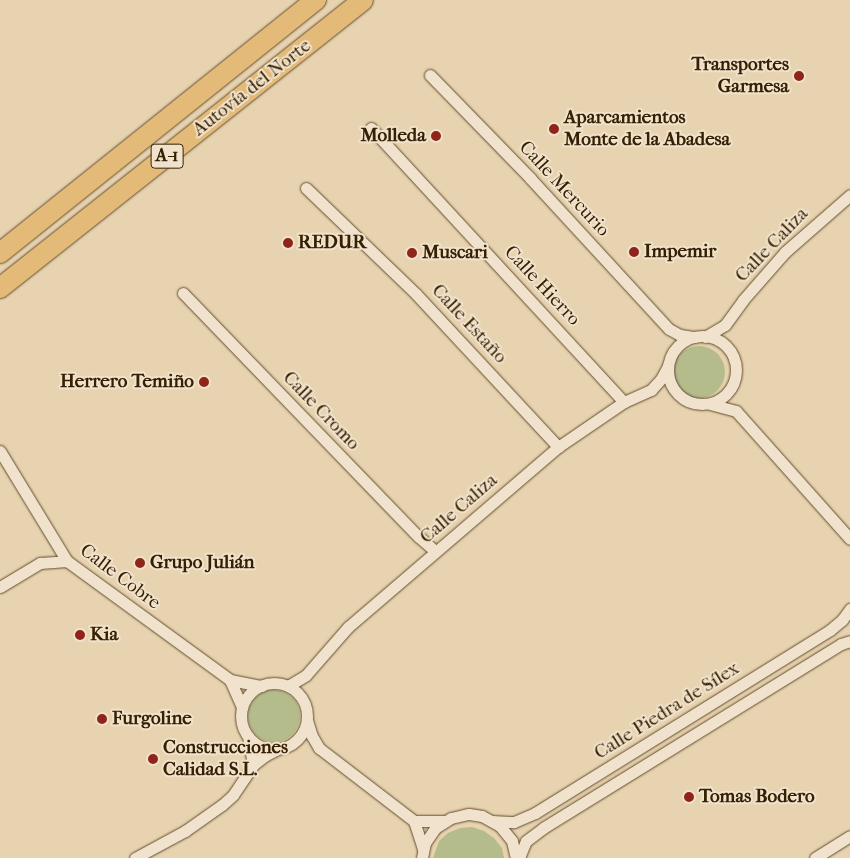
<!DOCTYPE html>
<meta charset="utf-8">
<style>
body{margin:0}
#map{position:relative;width:850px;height:858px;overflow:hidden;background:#e8d3b0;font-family:"IM FELL French Canon",serif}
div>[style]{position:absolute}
.green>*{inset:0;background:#b5bc8c}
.round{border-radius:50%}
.roads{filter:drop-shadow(0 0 1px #624d2d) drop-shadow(0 0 1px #624d2d)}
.minor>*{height:11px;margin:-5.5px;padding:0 5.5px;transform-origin:5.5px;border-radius:5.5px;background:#f0e2cc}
.minor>.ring{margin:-5.5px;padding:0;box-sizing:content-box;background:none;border:11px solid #f0e2cc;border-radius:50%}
.motorway>*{height:20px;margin:-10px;padding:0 10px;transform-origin:10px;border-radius:10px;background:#e4ba78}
.dots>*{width:14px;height:14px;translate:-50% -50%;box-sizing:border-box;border:2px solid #f0e2cc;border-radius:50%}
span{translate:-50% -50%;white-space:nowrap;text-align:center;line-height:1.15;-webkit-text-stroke:4px #f0e2cc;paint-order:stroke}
.shield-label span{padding:1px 4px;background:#f0e2cc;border:1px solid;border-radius:4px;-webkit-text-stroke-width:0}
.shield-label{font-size:18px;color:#362001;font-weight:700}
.poi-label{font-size:19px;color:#362001;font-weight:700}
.right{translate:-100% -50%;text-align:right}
.left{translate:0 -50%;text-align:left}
.street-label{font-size:19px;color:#362001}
</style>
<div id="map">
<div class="green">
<i class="round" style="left:673px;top:346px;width:52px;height:52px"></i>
<i class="round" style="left:248px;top:690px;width:52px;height:52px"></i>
<i style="clip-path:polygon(472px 827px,484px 831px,494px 838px,502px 848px,504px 858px,433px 858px,439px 841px,448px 833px,460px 828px)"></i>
</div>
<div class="roads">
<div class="minor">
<i style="left:430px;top:75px;width:144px;rotate:45.8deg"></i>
<i style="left:530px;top:178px;width:205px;rotate:47.4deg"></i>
<i style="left:669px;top:329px;width:13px;rotate:29deg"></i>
<i style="left:680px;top:335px;width:15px;rotate:8deg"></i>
<i style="left:371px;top:128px;width:373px;rotate:47.3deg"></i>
<i style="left:306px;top:188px;width:153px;rotate:43.9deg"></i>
<i style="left:416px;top:294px;width:209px;rotate:47.1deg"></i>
<i style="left:183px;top:293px;width:339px;rotate:46deg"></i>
<i style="left:419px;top:537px;width:21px;rotate:41deg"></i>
<i class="ring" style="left:668px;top:336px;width:57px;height:57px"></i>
<i style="left:705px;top:337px;width:23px;rotate:-31deg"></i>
<i style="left:725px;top:325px;width:31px;rotate:-54deg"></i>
<i style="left:743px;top:300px;width:64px;rotate:-48.8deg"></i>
<i style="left:785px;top:252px;width:86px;rotate:-41.2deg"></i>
<i style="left:710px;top:404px;width:27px;rotate:15deg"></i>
<i style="left:736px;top:411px;width:171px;rotate:48.3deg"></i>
<i style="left:0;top:451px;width:129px;rotate:58.7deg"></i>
<i style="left:67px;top:561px;width:202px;rotate:36.1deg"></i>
<i style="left:230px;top:680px;width:32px;rotate:11deg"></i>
<i style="left:0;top:587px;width:47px;rotate:-31deg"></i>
<i style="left:40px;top:563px;width:27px;rotate:-4deg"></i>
<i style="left:230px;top:680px;width:30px;rotate:66deg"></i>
<i class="ring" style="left:241px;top:683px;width:55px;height:55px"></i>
<i style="left:288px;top:686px;width:21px;rotate:-31deg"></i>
<i style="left:306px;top:675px;width:64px;rotate:-48.8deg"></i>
<i style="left:348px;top:627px;width:277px;rotate:-40.6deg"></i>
<i style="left:558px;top:447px;width:80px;rotate:-34.3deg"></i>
<i style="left:624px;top:402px;width:30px;rotate:-24deg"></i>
<i style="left:651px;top:390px;width:15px;rotate:-48deg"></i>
<i style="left:661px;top:379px;width:15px;rotate:-62deg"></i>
<i style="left:307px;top:720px;width:17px;rotate:73deg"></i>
<i style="left:312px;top:736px;width:14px;rotate:60deg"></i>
<i style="left:319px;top:748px;width:120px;rotate:37.5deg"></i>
<i style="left:414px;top:821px;width:29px;rotate:72deg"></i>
<i style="left:248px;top:736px;width:29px;rotate:80deg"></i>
<i style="left:414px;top:821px;width:30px"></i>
<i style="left:492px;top:821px;width:22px;rotate:3deg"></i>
<i style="left:514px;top:822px;width:23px;rotate:-23deg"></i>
<i style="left:535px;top:813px;width:347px;rotate:-31.8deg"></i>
<i style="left:830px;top:630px;width:16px;rotate:-40deg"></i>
<i style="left:842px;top:620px;width:14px;rotate:-54deg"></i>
<i style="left:135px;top:858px;width:57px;rotate:-28.4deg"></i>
<i style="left:185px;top:831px;width:45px;rotate:-35.1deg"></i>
<i style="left:222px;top:805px;width:15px;rotate:-42deg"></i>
<i style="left:233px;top:795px;width:36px;rotate:-56deg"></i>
<i style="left:253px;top:765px;width:16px;rotate:-38deg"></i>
<i style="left:266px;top:755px;width:13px;rotate:-27deg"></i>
<i style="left:422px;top:858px;width:15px;rotate:-79deg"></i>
<i style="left:425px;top:843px;width:18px;rotate:-56deg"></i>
<i style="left:435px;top:828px;width:19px;rotate:-32deg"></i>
<i style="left:451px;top:818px;width:18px;rotate:-13deg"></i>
<i style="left:469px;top:814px;width:13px;rotate:9deg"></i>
<i style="left:482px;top:816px;width:21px;rotate:29deg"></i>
<i style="left:500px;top:826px;width:19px;rotate:51deg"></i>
<i style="left:512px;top:841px;width:17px;rotate:77deg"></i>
<i style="left:519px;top:858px;width:18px;rotate:-68deg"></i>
<i style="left:526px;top:841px;width:21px;rotate:-37deg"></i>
<i style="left:543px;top:828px;width:350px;rotate:-31.7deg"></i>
<i style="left:841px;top:644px;width:9px;rotate:-18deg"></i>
<i style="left:815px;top:858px;width:41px;rotate:-32.2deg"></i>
</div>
<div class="motorway">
<i style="left:0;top:253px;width:405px;rotate:-38.7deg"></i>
<i style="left:0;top:288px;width:463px;rotate:-38.4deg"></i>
</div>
</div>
<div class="dots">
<i style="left:799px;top:76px;background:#8f2418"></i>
<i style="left:554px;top:129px;background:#8f2418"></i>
<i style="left:436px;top:136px;background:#8f2418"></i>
<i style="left:288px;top:243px;background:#8f2418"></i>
<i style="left:634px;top:252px;background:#8f2418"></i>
<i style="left:412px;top:253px;background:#8f2418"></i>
<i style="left:204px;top:382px;background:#8f2418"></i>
<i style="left:140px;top:563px;background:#8f2418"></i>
<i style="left:80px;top:635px;background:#8f2418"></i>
<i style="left:102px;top:719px;background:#8f2418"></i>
<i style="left:153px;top:759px;background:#8f2418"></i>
<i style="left:689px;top:797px;background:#8f2418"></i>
</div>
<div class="shield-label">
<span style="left:167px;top:156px">A-1</span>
</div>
<div class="poi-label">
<span class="right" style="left:789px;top:76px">Transportes<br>Garmesa</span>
<span class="left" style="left:564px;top:129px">Aparcamientos<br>Monte de la Abadesa</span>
<span class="right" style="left:426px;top:136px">Molleda</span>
<span class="left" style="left:298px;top:243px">REDUR</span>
<span class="left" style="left:644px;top:252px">Impemir</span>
<span class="left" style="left:422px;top:253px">Muscari</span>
<span class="right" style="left:194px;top:382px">Herrero Temiño</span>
<span class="left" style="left:150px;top:563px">Grupo Julián</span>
<span class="left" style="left:90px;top:635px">Kia</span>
<span class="left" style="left:112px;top:719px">Furgoline</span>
<span class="left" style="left:163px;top:759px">Construcciones<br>Calidad S.L.</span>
<span class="left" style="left:699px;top:797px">Tomas Bodero</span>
</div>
<div class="street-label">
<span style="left:252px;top:88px;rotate:-38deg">Autovía del Norte</span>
<span style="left:564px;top:189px;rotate:47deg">Calle Mercurio</span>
<span style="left:772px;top:245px;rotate:-46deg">Calle Caliza</span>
<span style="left:542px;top:286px;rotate:47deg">Calle Hierro</span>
<span style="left:469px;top:324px;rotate:47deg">Calle Estaño</span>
<span style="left:321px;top:411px;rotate:46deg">Calle Cromo</span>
<span style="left:459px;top:509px;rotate:-41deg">Calle Caliza</span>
<span style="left:120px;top:577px;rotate:37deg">Calle Cobre</span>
<span style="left:667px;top:711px;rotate:-32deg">Calle Piedra de Sílex</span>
</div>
</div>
